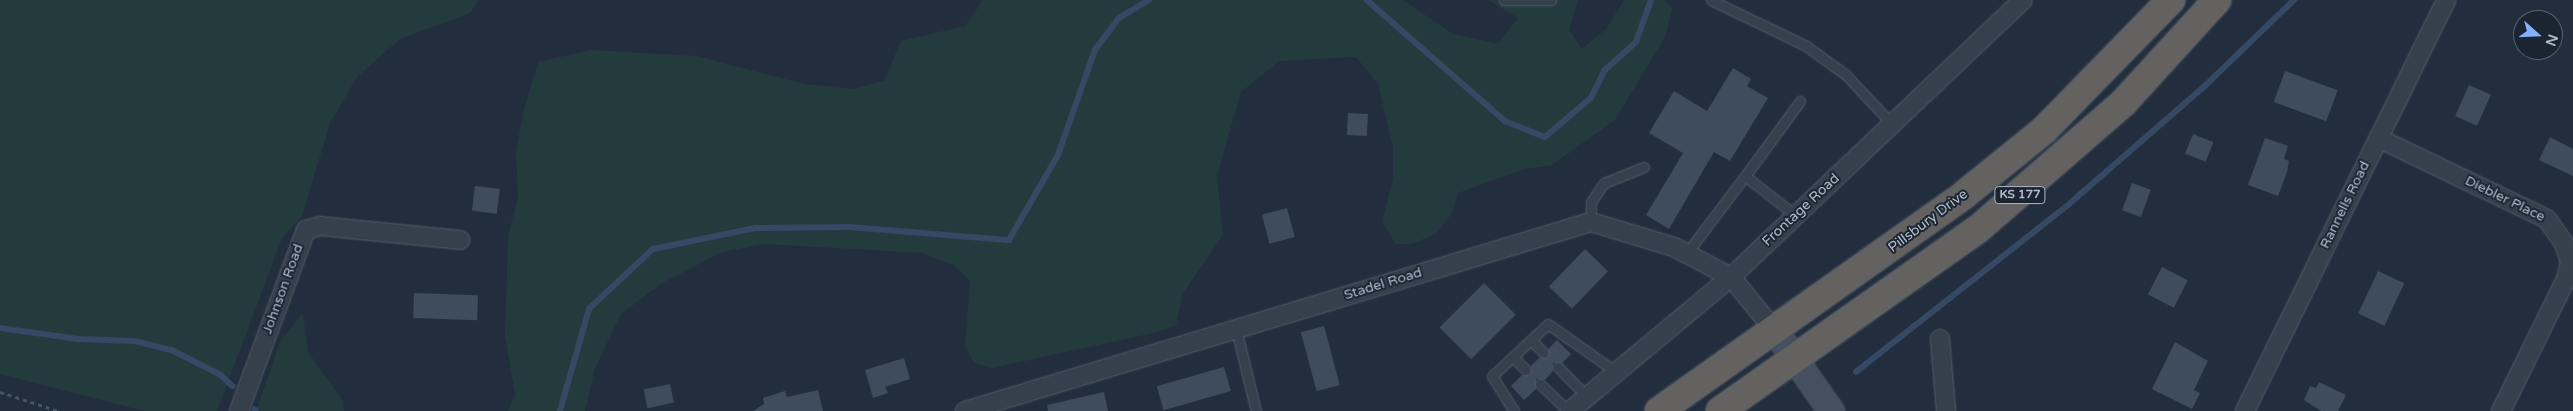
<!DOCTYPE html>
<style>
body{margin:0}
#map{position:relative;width:2573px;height:411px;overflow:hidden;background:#222e3d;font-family:"Varela Round",sans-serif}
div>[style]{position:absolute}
.green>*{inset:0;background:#243b3e}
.stream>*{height:5.5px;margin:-2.75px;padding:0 2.75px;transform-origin:2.75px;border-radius:2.75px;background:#354965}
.building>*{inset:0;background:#3e4c5d;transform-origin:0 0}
.path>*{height:3px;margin-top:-1.5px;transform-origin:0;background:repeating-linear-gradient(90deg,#42585b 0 4px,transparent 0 8px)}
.roads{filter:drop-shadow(0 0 1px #545d6b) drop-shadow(0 0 1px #545d6b)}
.service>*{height:9px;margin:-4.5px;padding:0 4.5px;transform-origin:4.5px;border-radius:4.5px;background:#36404d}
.minor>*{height:18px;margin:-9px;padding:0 9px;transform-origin:9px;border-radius:9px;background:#36404d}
.secondary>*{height:25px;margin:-12.5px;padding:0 12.5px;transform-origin:12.5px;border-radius:12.5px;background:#444f60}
.trunk>*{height:28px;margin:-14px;padding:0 14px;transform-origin:14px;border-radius:14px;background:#646260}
span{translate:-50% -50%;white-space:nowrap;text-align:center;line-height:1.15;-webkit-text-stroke:4px #1b2532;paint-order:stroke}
.shield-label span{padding:1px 4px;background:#1b2532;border:1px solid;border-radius:4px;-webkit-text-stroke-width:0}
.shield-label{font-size:12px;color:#b1bac9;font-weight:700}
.street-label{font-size:14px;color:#b1bac9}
.north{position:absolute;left:2513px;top:10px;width:50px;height:50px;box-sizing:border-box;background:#1b2532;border:1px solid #57616e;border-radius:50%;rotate:110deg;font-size:14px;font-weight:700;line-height:20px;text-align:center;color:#b1bac9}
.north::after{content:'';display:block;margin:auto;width:18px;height:22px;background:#82b2fd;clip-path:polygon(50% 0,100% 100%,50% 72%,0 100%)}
</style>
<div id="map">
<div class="green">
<i style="clip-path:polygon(0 0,479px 0,470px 13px,400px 39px,357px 77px,330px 123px,302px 216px,282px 238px,217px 411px,144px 411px,0 374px)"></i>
<i style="clip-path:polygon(983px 0,1403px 0,1453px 34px,1498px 44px,1518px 18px,1488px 0,1578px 0,1569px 30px,1582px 49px,1607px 28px,1624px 0,1664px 0,1672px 8px,1666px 35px,1615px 120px,1552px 165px,1524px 169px,1458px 193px,1452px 213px,1437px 233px,1412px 244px,1396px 244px,1382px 222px,1393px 179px,1393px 147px,1378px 84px,1356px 57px,1279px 61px,1241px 92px,1217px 176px,1223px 235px,1183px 293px,1176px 325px,1158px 332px,992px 368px,974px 363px,965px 346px,970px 281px,955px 266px,923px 253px,765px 244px,722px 252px,662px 283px,621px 314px,595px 368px,585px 411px,508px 411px,515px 395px,505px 335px,508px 236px,518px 197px,516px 153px,523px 113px,538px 62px,591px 50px,696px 56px,804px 84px,852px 89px,884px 81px,901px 41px,965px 26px)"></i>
<i style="clip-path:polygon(303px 313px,308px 352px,343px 401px,344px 411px,256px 411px,281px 340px)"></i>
</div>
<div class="stream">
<i style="left:1367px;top:0;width:184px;rotate:41.2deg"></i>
<i style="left:1505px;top:121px;width:43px;rotate:21.8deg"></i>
<i style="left:1545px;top:137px;width:60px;rotate:-40.3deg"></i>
<i style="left:1591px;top:98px;width:30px;rotate:-64deg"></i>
<i style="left:1604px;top:71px;width:43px;rotate:-42.2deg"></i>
<i style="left:1636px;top:42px;width:45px;rotate:-70.3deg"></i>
<i style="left:0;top:328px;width:79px;rotate:8deg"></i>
<i style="left:78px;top:339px;width:57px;rotate:2deg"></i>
<i style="left:135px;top:341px;width:38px;rotate:14deg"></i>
<i style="left:172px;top:350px;width:55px;rotate:27deg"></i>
<i style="left:221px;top:375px;width:16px;rotate:43deg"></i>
<i style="left:1856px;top:372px;width:270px;rotate:-38.2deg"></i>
<i style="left:2068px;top:205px;width:181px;rotate:-41deg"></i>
<i style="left:2205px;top:86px;width:124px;rotate:-44deg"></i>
<i style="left:255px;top:409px;width:2px;rotate:63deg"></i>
<i style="left:560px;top:411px;width:106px;rotate:-74.1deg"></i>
<i style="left:589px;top:309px;width:88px;rotate:-43.2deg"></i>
<i style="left:653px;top:249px;width:104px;rotate:-11.6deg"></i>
<i style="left:755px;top:228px;width:95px;rotate:-0.6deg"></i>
<i style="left:850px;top:227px;width:160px;rotate:4.7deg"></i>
<i style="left:1009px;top:240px;width:98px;rotate:-60deg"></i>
<i style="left:1058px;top:155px;width:111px;rotate:-70.6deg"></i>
<i style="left:1095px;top:50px;width:40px;rotate:-53deg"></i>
<i style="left:1119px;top:18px;width:35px;rotate:-31deg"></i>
</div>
<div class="building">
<i style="clip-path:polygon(1733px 68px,1751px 79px,1747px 86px,1768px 98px,1730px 161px,1714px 152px,1669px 229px,1646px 215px,1683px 153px,1649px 133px,1674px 91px,1707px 111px)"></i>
<i style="left:2285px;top:71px;width:56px;height:33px;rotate:20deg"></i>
<i style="left:2469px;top:85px;width:24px;height:34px;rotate:24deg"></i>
<i style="left:1348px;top:113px;width:20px;height:22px;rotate:3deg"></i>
<i style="left:2193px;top:134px;width:22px;height:21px;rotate:22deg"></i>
<i style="clip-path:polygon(2550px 137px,2573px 149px,2573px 176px,2539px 160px)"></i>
<i style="clip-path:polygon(2265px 138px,2288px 146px,2284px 159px,2289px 161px,2287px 172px,2278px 196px,2248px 185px)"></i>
<i style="left:2132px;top:183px;width:20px;height:29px;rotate:20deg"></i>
<i style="left:475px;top:186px;width:25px;height:25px;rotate:7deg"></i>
<i style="left:1287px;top:208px;width:30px;height:26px;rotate:75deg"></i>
<i style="left:1585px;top:249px;width:32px;height:52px;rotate:44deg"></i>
<i style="left:2162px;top:267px;width:29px;height:31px;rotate:27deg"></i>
<i style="left:2378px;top:271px;width:29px;height:47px;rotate:25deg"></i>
<i style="left:1484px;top:283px;width:45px;height:63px;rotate:45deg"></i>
<i style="left:414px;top:293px;width:64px;height:25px;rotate:2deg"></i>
<i style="left:1324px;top:326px;width:61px;height:24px;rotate:75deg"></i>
<i style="clip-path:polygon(1557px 340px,1571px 354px,1562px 363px,1553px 363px,1553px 371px,1545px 380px,1536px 379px,1536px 389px,1524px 400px,1511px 386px,1522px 375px,1530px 375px,1531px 366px,1540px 357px,1548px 358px,1548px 349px)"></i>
<i style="clip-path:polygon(2175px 342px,2208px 361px,2194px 390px,2200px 393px,2192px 409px,2152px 389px)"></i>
<i style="clip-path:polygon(904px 358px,910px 379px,885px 387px,888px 393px,873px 398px,865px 370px)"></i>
<i style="left:1224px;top:367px;width:25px;height:70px;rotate:74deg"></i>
<i style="clip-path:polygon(2319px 382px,2346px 395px,2338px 411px,2321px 411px,2304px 400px,2310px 386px,2316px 388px)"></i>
<i style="left:670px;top:384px;width:19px;height:27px;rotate:78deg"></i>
<i style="clip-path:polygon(818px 390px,823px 411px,753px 411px,764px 404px,763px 398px,785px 391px,787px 397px)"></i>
<i style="clip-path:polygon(1104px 392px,1108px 411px,1048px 411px,1047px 405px)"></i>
</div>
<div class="path">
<i style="left:0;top:392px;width:62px;rotate:17.9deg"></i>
</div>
<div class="roads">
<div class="service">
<i style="left:1504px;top:0;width:47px"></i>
<i style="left:1711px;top:0;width:106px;rotate:25.8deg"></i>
<i style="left:1806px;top:46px;width:49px;rotate:35.9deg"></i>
<i style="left:1846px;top:75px;width:67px;rotate:46.8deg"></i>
<i style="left:1795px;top:215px;width:63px;rotate:-142deg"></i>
<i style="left:1745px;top:176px;width:93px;rotate:-53.7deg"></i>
<i style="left:1591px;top:222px;width:20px;rotate:-90deg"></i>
<i style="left:1591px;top:202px;width:23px;rotate:-56deg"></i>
<i style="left:1604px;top:183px;width:43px;rotate:-21.8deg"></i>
<i style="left:1686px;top:254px;width:98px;rotate:-52.9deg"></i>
<i style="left:1236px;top:329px;width:84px;rotate:76.3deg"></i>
<i style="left:1531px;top:340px;width:18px;rotate:45deg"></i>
<i style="left:1513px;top:357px;width:18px;rotate:45deg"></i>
<i style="left:1558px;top:367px;width:42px;rotate:46deg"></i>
<i style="left:1540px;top:384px;width:39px;rotate:44deg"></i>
<i style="left:1514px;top:411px;width:41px;rotate:-122.2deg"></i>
<i style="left:1492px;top:376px;width:76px;rotate:-42.9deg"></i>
<i style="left:1548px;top:324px;width:83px;rotate:35.2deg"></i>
</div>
<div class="minor">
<i style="left:2378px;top:138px;width:187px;rotate:25.6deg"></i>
<i style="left:2547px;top:219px;width:29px;rotate:55deg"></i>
<i style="left:2564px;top:243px;width:20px;rotate:72deg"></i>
<i style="left:2570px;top:262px;width:17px;rotate:103deg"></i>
<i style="left:2566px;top:279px;width:147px;rotate:116.2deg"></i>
<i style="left:1940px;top:339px;width:72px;rotate:85.2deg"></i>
<i style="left:239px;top:411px;width:193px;rotate:-69.7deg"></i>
<i style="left:306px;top:230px;width:15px;rotate:-16deg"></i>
<i style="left:320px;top:226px;width:141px;rotate:5.7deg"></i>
<i style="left:965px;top:411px;width:654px;rotate:-16.8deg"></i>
<i style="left:1591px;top:222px;width:87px;rotate:16.8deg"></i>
<i style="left:1674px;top:247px;width:64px;rotate:27.8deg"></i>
<i style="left:1731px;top:277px;width:70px;rotate:50.8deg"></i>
<i style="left:1570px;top:411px;width:209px;rotate:-39.8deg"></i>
<i style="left:1731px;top:277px;width:402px;rotate:-43.5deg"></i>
<i style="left:2245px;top:411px;width:458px;rotate:-63.9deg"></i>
</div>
<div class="secondary">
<i style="left:1775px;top:331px;width:98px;rotate:55deg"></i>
</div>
<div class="trunk">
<i style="left:1659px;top:411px;width:375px;rotate:-35.3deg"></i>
<i style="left:1965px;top:194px;width:102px;rotate:-39deg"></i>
<i style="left:2044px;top:130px;width:182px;rotate:-45.7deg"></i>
<i style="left:1720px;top:411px;width:314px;rotate:-35.2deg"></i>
<i style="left:1977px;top:230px;width:195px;rotate:-41deg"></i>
<i style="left:2124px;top:102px;width:138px;rotate:-47.6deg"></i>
</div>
</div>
<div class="shield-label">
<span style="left:2020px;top:195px">KS 177</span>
</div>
<div class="street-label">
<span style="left:2505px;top:199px;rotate:26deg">Diebler Place</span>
<span style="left:2345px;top:205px;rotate:-64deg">Rannells Road</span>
<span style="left:1801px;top:210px;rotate:-43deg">Frontage Road</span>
<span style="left:1928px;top:221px;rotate:-37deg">Pillsbury Drive</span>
<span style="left:1383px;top:284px;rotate:-17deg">Stadel Road</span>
<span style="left:283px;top:289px;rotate:-70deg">Johnson Road</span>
</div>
<div class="north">N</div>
</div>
